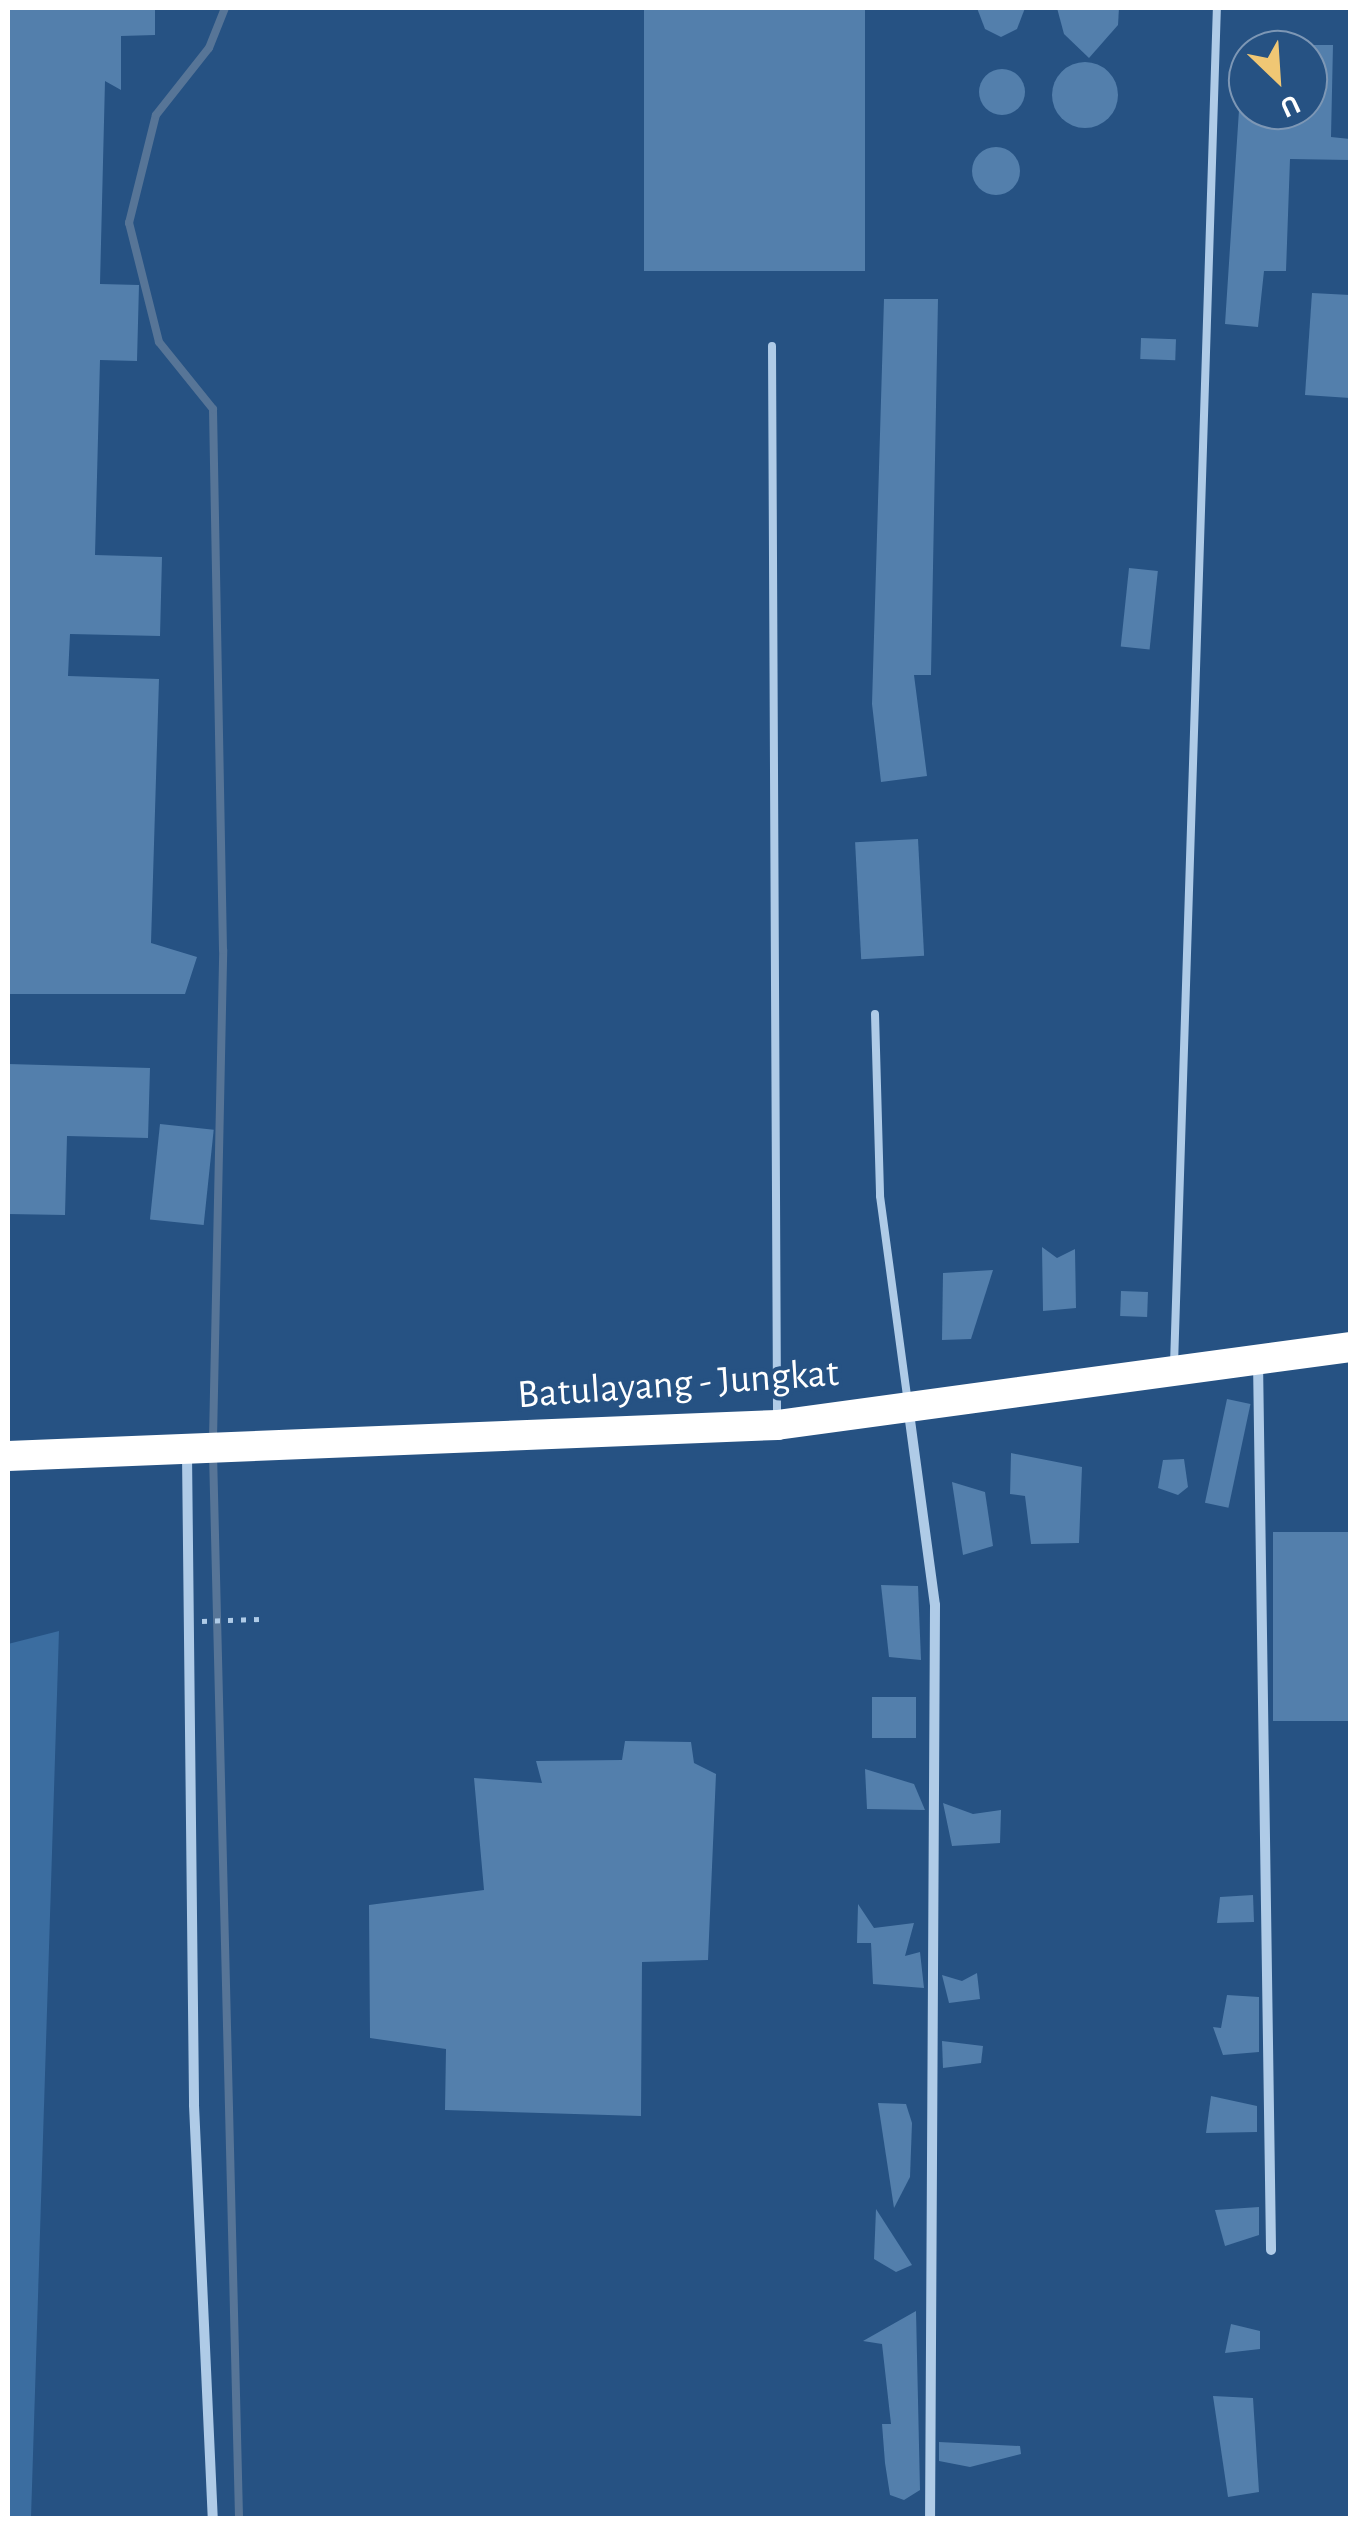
<!DOCTYPE html>
<style>
body{margin:0}
#map{position:relative;width:1358px;height:2526px;overflow:hidden;background:#265283;font-family:"Alegreya Sans",sans-serif}
div>[style]{position:absolute}
.green>*{inset:0;background:#3b6da0}
.stream>*{height:8px;margin:-4px;padding:0 4px;transform-origin:4px;border-radius:4px;background:#577597}
.building>*{inset:0;background:#537fac;transform-origin:0 0}
.round{border-radius:50%}
.path>*{height:5px;margin-top:-2.5px;transform-origin:0;background:repeating-linear-gradient(90deg,#afcbe7 0 5px,transparent 0 13px)}
.lane>*{height:8px;margin:-4px;padding:0 4px;transform-origin:4px;border-radius:4px;background:#afcbe7}
.street>*{height:10px;margin:-5px;padding:0 5px;transform-origin:5px;border-radius:5px;background:#afcbe7}
.highway>*{height:30px;margin:-15px;padding:0 15px;transform-origin:15px;border-radius:15px;background:#fff}
span{translate:-50% -50%;white-space:nowrap;text-align:center;line-height:1.15;-webkit-text-stroke:8px #265283;paint-order:stroke}
.street-label{font-size:40px;color:#fff}
.frame{position:absolute;inset:0;border:10px solid #fff;pointer-events:none}
.north{position:absolute;left:1228px;top:30px;width:100px;height:100px;box-sizing:border-box;background:#265283;border:2px solid #7d97b5;border-radius:50%;rotate:155deg;font-size:28px;font-weight:700;line-height:40px;text-align:center;color:#fff}
.north::after{content:'';display:block;margin:auto;width:35px;height:45px;background:#f0c774;clip-path:polygon(50% 0,100% 100%,50% 72%,0 100%)}
</style>
<div id="map">
<div class="green">
<i style="clip-path:polygon(59px 1631px,31px 2518px,8px 2518px,8px 1644px)"></i>
</div>
<div class="stream">
<i style="left:213px;top:1439px;width:489px;rotate:-88.8deg"></i>
<i style="left:223px;top:950px;width:541px;rotate:-91.06deg"></i>
<i style="left:213px;top:409px;width:86px;rotate:-128.9deg"></i>
<i style="left:159px;top:342px;width:123px;rotate:-104.1deg"></i>
<i style="left:129px;top:223px;width:111px;rotate:-76deg"></i>
<i style="left:156px;top:115px;width:85px;rotate:-51.7deg"></i>
<i style="left:209px;top:48px;width:43px;rotate:-68.2deg"></i>
<i style="left:213px;top:1453px;width:1065px;rotate:88.6deg"></i>
</div>
<div class="building">
<i style="clip-path:polygon(8px 8px,155px 8px,155px 35px,121px 36px,121px 90px,105px 81px,100px 284px,139px 285px,137px 361px,100px 360px,95px 555px,162px 557px,160px 636px,70px 634px,68px 676px,159px 679px,151px 943px,197px 957px,185px 994px,8px 994px)"></i>
<i style="left:644px;top:8px;width:221px;height:263px"></i>
<i style="clip-path:polygon(977px 8px,1025px 8px,1017px 29px,1001px 37px,985px 29px)"></i>
<i style="clip-path:polygon(1057px 8px,1119px 8px,1118px 25px,1089px 58px,1064px 34px)"></i>
<i style="clip-path:polygon(1308px 45px,1333px 45px,1331px 137px,1350px 139px,1350px 160px,1290px 159px,1286px 271px,1264px 271px,1258px 327px,1225px 324px,1239px 110px,1308px 110px)"></i>
<i class="round" style="left:1052px;top:62px;width:66px;height:66px"></i>
<i class="round" style="left:979px;top:69px;width:46px;height:46px"></i>
<i class="round" style="left:972px;top:147px;width:48px;height:48px"></i>
<i style="clip-path:polygon(1312px 293px,1350px 295px,1350px 398px,1305px 395px)"></i>
<i style="clip-path:polygon(884px 299px,938px 299px,931px 675px,914px 675px,927px 776px,881px 782px,872px 704px)"></i>
<i style="left:1141px;top:338px;width:35px;height:21px;rotate:2deg"></i>
<i style="left:1129px;top:568px;width:29px;height:79px;rotate:6deg"></i>
<i style="left:918px;top:839px;width:117px;height:63px;rotate:87deg"></i>
<i style="clip-path:polygon(8px 1064px,150px 1068px,148px 1138px,67px 1136px,65px 1215px,8px 1214px)"></i>
<i style="left:160px;top:1124px;width:54px;height:96px;rotate:6deg"></i>
<i style="clip-path:polygon(1042px 1247px,1057px 1258px,1075px 1249px,1076px 1308px,1043px 1311px)"></i>
<i style="clip-path:polygon(993px 1270px,971px 1339px,942px 1340px,943px 1273px)"></i>
<i style="left:1121px;top:1291px;width:27px;height:25px;rotate:2deg"></i>
<i style="left:1227px;top:1399px;width:24px;height:106px;rotate:12deg"></i>
<i style="clip-path:polygon(1011px 1453px,1082px 1467px,1079px 1543px,1031px 1544px,1025px 1496px,1010px 1494px)"></i>
<i style="clip-path:polygon(1184px 1459px,1188px 1487px,1178px 1495px,1158px 1488px,1163px 1460px)"></i>
<i style="clip-path:polygon(952px 1482px,985px 1492px,993px 1546px,963px 1555px)"></i>
<i style="left:1350px;top:1532px;width:189px;height:77px;rotate:90deg"></i>
<i style="clip-path:polygon(881px 1585px,918px 1586px,921px 1660px,889px 1657px)"></i>
<i style="left:872px;top:1697px;width:44px;height:41px"></i>
<i style="clip-path:polygon(625px 1741px,691px 1742px,694px 1763px,716px 1774px,708px 1960px,642px 1962px,641px 2116px,445px 2110px,446px 2049px,370px 2038px,369px 1905px,484px 1890px,474px 1778px,542px 1783px,536px 1761px,622px 1760px)"></i>
<i style="clip-path:polygon(865px 1769px,914px 1784px,925px 1810px,867px 1809px)"></i>
<i style="clip-path:polygon(943px 1803px,973px 1814px,1001px 1810px,1000px 1843px,952px 1846px)"></i>
<i style="clip-path:polygon(1253px 1895px,1254px 1922px,1217px 1923px,1220px 1897px)"></i>
<i style="clip-path:polygon(858px 1904px,874px 1928px,914px 1923px,905px 1956px,920px 1952px,924px 1988px,873px 1984px,871px 1943px,857px 1943px)"></i>
<i style="clip-path:polygon(977px 1973px,980px 1999px,949px 2003px,942px 1975px,962px 1981px)"></i>
<i style="clip-path:polygon(1227px 1995px,1259px 1997px,1259px 2052px,1223px 2055px,1213px 2027px,1221px 2028px)"></i>
<i style="clip-path:polygon(942px 2041px,983px 2046px,981px 2063px,943px 2068px)"></i>
<i style="clip-path:polygon(1211px 2096px,1257px 2106px,1257px 2132px,1206px 2133px)"></i>
<i style="clip-path:polygon(878px 2103px,906px 2104px,912px 2123px,910px 2177px,894px 2208px)"></i>
<i style="clip-path:polygon(1259px 2207px,1259px 2235px,1225px 2246px,1215px 2210px)"></i>
<i style="clip-path:polygon(876px 2209px,912px 2265px,896px 2272px,874px 2259px)"></i>
<i style="clip-path:polygon(916px 2311px,920px 2490px,904px 2500px,890px 2495px,885px 2463px,882px 2424px,891px 2424px,882px 2344px,863px 2341px)"></i>
<i style="clip-path:polygon(1231px 2324px,1260px 2331px,1260px 2349px,1225px 2353px)"></i>
<i style="clip-path:polygon(1213px 2396px,1253px 2398px,1259px 2492px,1228px 2497px)"></i>
<i style="clip-path:polygon(939px 2442px,1020px 2446px,1021px 2454px,970px 2467px,939px 2461px)"></i>
</div>
<div class="path">
<i style="left:202px;top:1621px;width:57px;rotate:-2deg"></i>
</div>
<div class="lane">
<i style="left:772px;top:346px;width:1070px;rotate:89.73deg"></i>
<i style="left:875px;top:1014px;width:182px;rotate:88.4deg"></i>
<i style="left:880px;top:1196px;width:208px;rotate:82.3deg"></i>
<i style="left:1174px;top:1365px;width:1358px;rotate:-88.19deg"></i>
</div>
<div class="street">
<i style="left:1258px;top:1361px;width:889px;rotate:89.16deg"></i>
<i style="left:909px;top:1413px;width:194px;rotate:82.3deg"></i>
<i style="left:935px;top:1605px;width:913px;rotate:90.31deg"></i>
<i style="left:187px;top:1453px;width:652px;rotate:89.38deg"></i>
<i style="left:194px;top:2105px;width:413px;rotate:87.4deg"></i>
</div>
<div class="highway">
<i style="left:8px;top:1456px;width:770px;rotate:-2.31deg"></i>
<i style="left:777px;top:1425px;width:578px;rotate:-7.75deg"></i>
</div>
<div class="street-label">
<span style="left:678px;top:1384px;rotate:-4deg">Batulayang - Jungkat</span>
</div>
<div class="frame"></div>
<div class="north">U</div>
</div>
